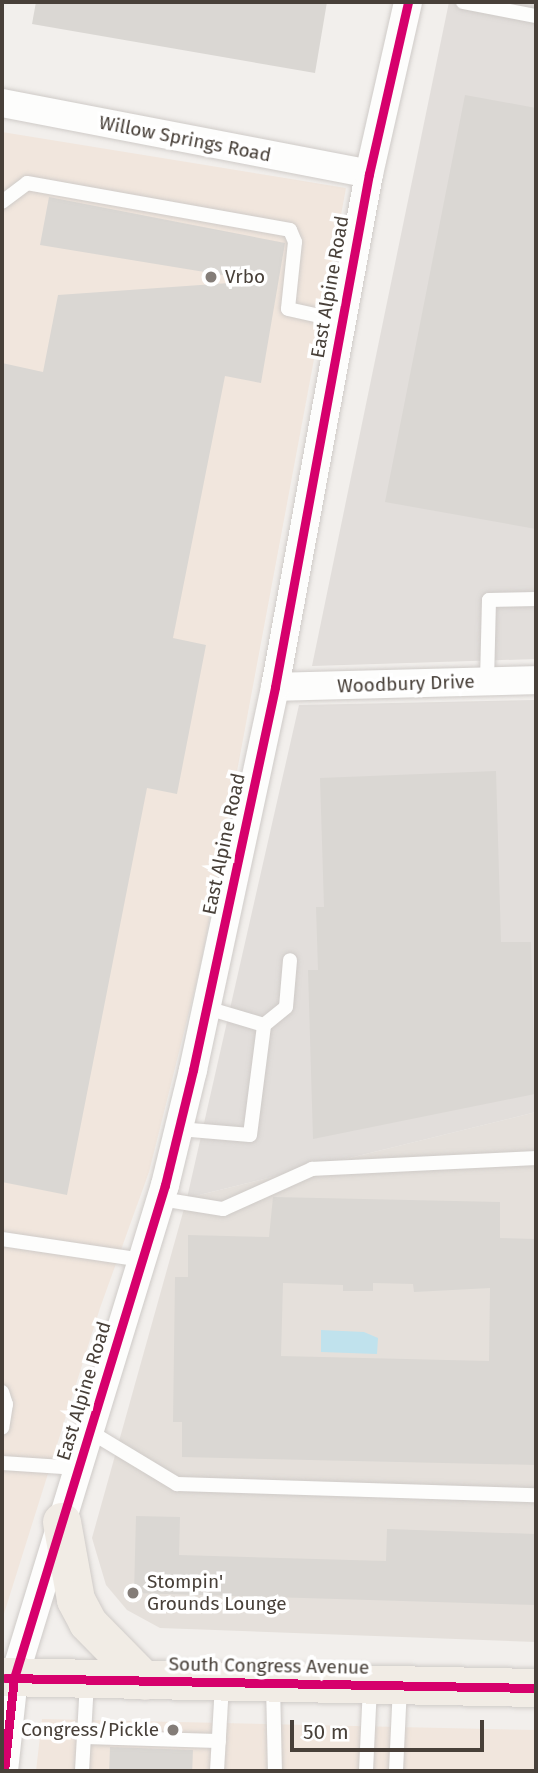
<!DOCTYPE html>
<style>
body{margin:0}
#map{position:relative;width:538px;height:1773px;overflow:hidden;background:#f2efec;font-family:"Fira Sans",sans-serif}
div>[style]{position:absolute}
.residential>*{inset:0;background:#e5e0db}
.commercial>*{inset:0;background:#f1e6dd}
.industrial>*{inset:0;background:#e2dedb}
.water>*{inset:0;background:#c0e2ed}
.building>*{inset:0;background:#dad7d3;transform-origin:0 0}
.roads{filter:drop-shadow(0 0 2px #cfcbc8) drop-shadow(0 0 2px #cfcbc8)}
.lane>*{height:14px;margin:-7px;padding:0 7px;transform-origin:7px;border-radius:7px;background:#fdfdfc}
.street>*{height:28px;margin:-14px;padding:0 14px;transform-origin:14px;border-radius:14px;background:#fdfdfc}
.primary>*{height:38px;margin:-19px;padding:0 19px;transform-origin:19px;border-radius:19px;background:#f1ece5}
.cycleway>*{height:9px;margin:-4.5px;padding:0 4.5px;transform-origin:4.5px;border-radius:4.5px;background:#d6006c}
.dots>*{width:19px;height:19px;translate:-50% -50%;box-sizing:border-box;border:4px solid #fff;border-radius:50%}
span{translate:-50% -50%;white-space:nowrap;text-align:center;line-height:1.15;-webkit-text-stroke:7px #fff;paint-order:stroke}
.street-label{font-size:19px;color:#484039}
.poi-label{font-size:19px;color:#484039}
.left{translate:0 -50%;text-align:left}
.right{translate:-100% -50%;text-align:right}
.frame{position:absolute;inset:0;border:4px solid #484039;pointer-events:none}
.scale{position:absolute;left:290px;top:1720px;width:194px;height:32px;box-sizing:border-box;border:4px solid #484039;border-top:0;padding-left:9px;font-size:21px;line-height:24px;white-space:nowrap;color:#484039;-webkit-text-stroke:5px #fff;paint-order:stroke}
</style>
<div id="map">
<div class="residential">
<i style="clip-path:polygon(536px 1112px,536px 1642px,160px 1628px,127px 1610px,106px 1585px,92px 1538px,187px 1198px)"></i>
</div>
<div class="commercial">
<i style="clip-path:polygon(2px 132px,346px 188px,201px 964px,149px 1172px,100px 1308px,2px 1620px)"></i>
<i style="clip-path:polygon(42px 1719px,536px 1730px,536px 1771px,36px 1771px)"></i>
</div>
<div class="industrial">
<i style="clip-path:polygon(449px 2px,536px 2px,536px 659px,312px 666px)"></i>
<i style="clip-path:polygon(536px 700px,536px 1112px,187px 1198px,299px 705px)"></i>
</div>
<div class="water">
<i style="clip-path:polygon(321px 1330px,364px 1332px,378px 1338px,377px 1354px,321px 1352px)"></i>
</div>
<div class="building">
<i style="clip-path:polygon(36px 2px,327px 2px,315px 73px,32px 24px)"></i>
<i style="clip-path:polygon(465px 95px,536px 108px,536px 529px,385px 502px)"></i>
<i style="clip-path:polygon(49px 197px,285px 243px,261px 383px,225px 376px,173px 638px,206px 645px,177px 794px,147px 788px,67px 1195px,2px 1182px,2px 363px,43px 372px,58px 295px,229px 283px,229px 276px,40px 245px)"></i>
<i style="clip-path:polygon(496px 771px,501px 942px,531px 942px,535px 1094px,313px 1139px,308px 970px,318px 970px,316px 907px,324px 907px,320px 778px)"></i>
<i style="clip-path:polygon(evenodd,273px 1197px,500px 1202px,500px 1238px,536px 1239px,536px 1465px,182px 1457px,182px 1422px,173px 1422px,175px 1277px,188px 1277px,188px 1235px,269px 1237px,273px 1197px,283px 1283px,343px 1285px,343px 1291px,373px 1291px,373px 1283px,413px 1284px,414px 1292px,490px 1288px,489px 1361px,281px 1356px,283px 1283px)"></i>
<i style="clip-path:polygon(136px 1516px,180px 1517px,179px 1555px,386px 1561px,387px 1529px,536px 1534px,536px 1605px,134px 1593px)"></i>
<i style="left:110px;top:1747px;width:83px;height:23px;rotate:2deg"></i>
</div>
<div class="roads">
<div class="lane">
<i style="left:463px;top:2px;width:74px;rotate:10.9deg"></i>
<i style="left:2px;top:202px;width:31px;rotate:-37deg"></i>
<i style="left:27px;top:183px;width:267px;rotate:10.1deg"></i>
<i style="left:290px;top:230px;width:13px;rotate:67deg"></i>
<i style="left:295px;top:242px;width:67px;rotate:96deg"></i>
<i style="left:288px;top:309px;width:55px;rotate:12.5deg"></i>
<i style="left:487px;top:682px;width:82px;rotate:-88.6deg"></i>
<i style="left:489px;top:600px;width:47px;rotate:-1.2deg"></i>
<i style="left:264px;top:1025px;width:28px;rotate:-39deg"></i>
<i style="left:286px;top:1007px;width:47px;rotate:-85.1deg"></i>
<i style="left:179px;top:1129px;width:71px;rotate:4.8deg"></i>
<i style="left:250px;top:1135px;width:111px;rotate:-82.7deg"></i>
<i style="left:264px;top:1025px;width:59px;rotate:-163.4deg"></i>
<i style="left:161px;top:1199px;width:63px;rotate:9.2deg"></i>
<i style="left:223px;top:1209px;width:98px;rotate:-24.2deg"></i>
<i style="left:312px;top:1169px;width:223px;rotate:-2.8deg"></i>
<i style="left:2px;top:1239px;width:142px;rotate:8.5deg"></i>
<i style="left:2px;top:1392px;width:13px;rotate:72deg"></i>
<i style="left:6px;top:1404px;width:24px;rotate:99deg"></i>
<i style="left:89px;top:1431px;width:103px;rotate:31.1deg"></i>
<i style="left:177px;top:1484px;width:359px;rotate:1.8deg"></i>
<i style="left:2px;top:1463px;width:76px;rotate:3.8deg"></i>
<i style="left:273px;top:1685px;width:86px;rotate:88.7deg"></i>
<i style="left:84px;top:1737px;width:135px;rotate:1.7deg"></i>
<i style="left:82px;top:1771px;width:89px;rotate:-86.8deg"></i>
<i style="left:217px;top:1771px;width:88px;rotate:-86.7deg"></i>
<i style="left:366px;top:1771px;width:86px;rotate:-87.3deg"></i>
<i style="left:396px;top:1771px;width:86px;rotate:-87.3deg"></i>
</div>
<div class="street">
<i style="left:2px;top:103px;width:374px;rotate:10.9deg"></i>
<i style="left:275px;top:687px;width:261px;rotate:-1.5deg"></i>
<i style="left:4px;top:1771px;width:94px;rotate:-83.9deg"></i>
<i style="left:14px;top:1678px;width:516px;rotate:-72.97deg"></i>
<i style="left:165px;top:1185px;width:118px;rotate:-76.3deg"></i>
<i style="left:193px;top:1070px;width:392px;rotate:-77.9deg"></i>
<i style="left:275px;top:687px;width:522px;rotate:-79.62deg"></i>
<i style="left:369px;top:174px;width:176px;rotate:-77.2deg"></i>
</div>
<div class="primary">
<i style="left:62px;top:1522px;width:79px;rotate:79.8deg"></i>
<i style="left:76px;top:1600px;width:26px;rotate:62deg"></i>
<i style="left:88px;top:1623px;width:81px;rotate:45.5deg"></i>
<i style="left:2px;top:1677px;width:534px;rotate:1.18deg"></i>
</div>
</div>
<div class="cycleway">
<i style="left:5px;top:1678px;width:531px;rotate:1.08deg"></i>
<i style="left:4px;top:1771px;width:94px;rotate:-83.9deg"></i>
<i style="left:14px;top:1678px;width:516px;rotate:-72.97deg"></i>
<i style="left:165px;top:1185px;width:118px;rotate:-76.3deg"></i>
<i style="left:193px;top:1070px;width:392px;rotate:-77.9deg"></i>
<i style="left:275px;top:687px;width:522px;rotate:-79.62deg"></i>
<i style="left:369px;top:174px;width:176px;rotate:-77.2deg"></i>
</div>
<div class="dots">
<i style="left:211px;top:277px;background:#847d78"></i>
<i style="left:133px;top:1593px;background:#847d78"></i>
<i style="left:173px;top:1730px;background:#847d78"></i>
</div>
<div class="street-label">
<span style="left:185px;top:139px;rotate:11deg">Willow Springs Road</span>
<span style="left:330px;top:287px;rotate:-80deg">East Alpine Road</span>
<span style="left:406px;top:684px;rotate:-2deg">Woodbury Drive</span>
<span style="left:224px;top:844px;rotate:-78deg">East Alpine Road</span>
<span style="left:84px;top:1391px;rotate:-73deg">East Alpine Road</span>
<span style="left:269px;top:1666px;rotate:1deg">South Congress Avenue</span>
</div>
<div class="poi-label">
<span class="left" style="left:225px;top:277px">Vrbo</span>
<span class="left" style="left:147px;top:1593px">Stompin'<br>Grounds Lounge</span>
<span class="right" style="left:159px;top:1730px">Congress/Pickle</span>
</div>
<div class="frame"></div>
<div class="scale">50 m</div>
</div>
